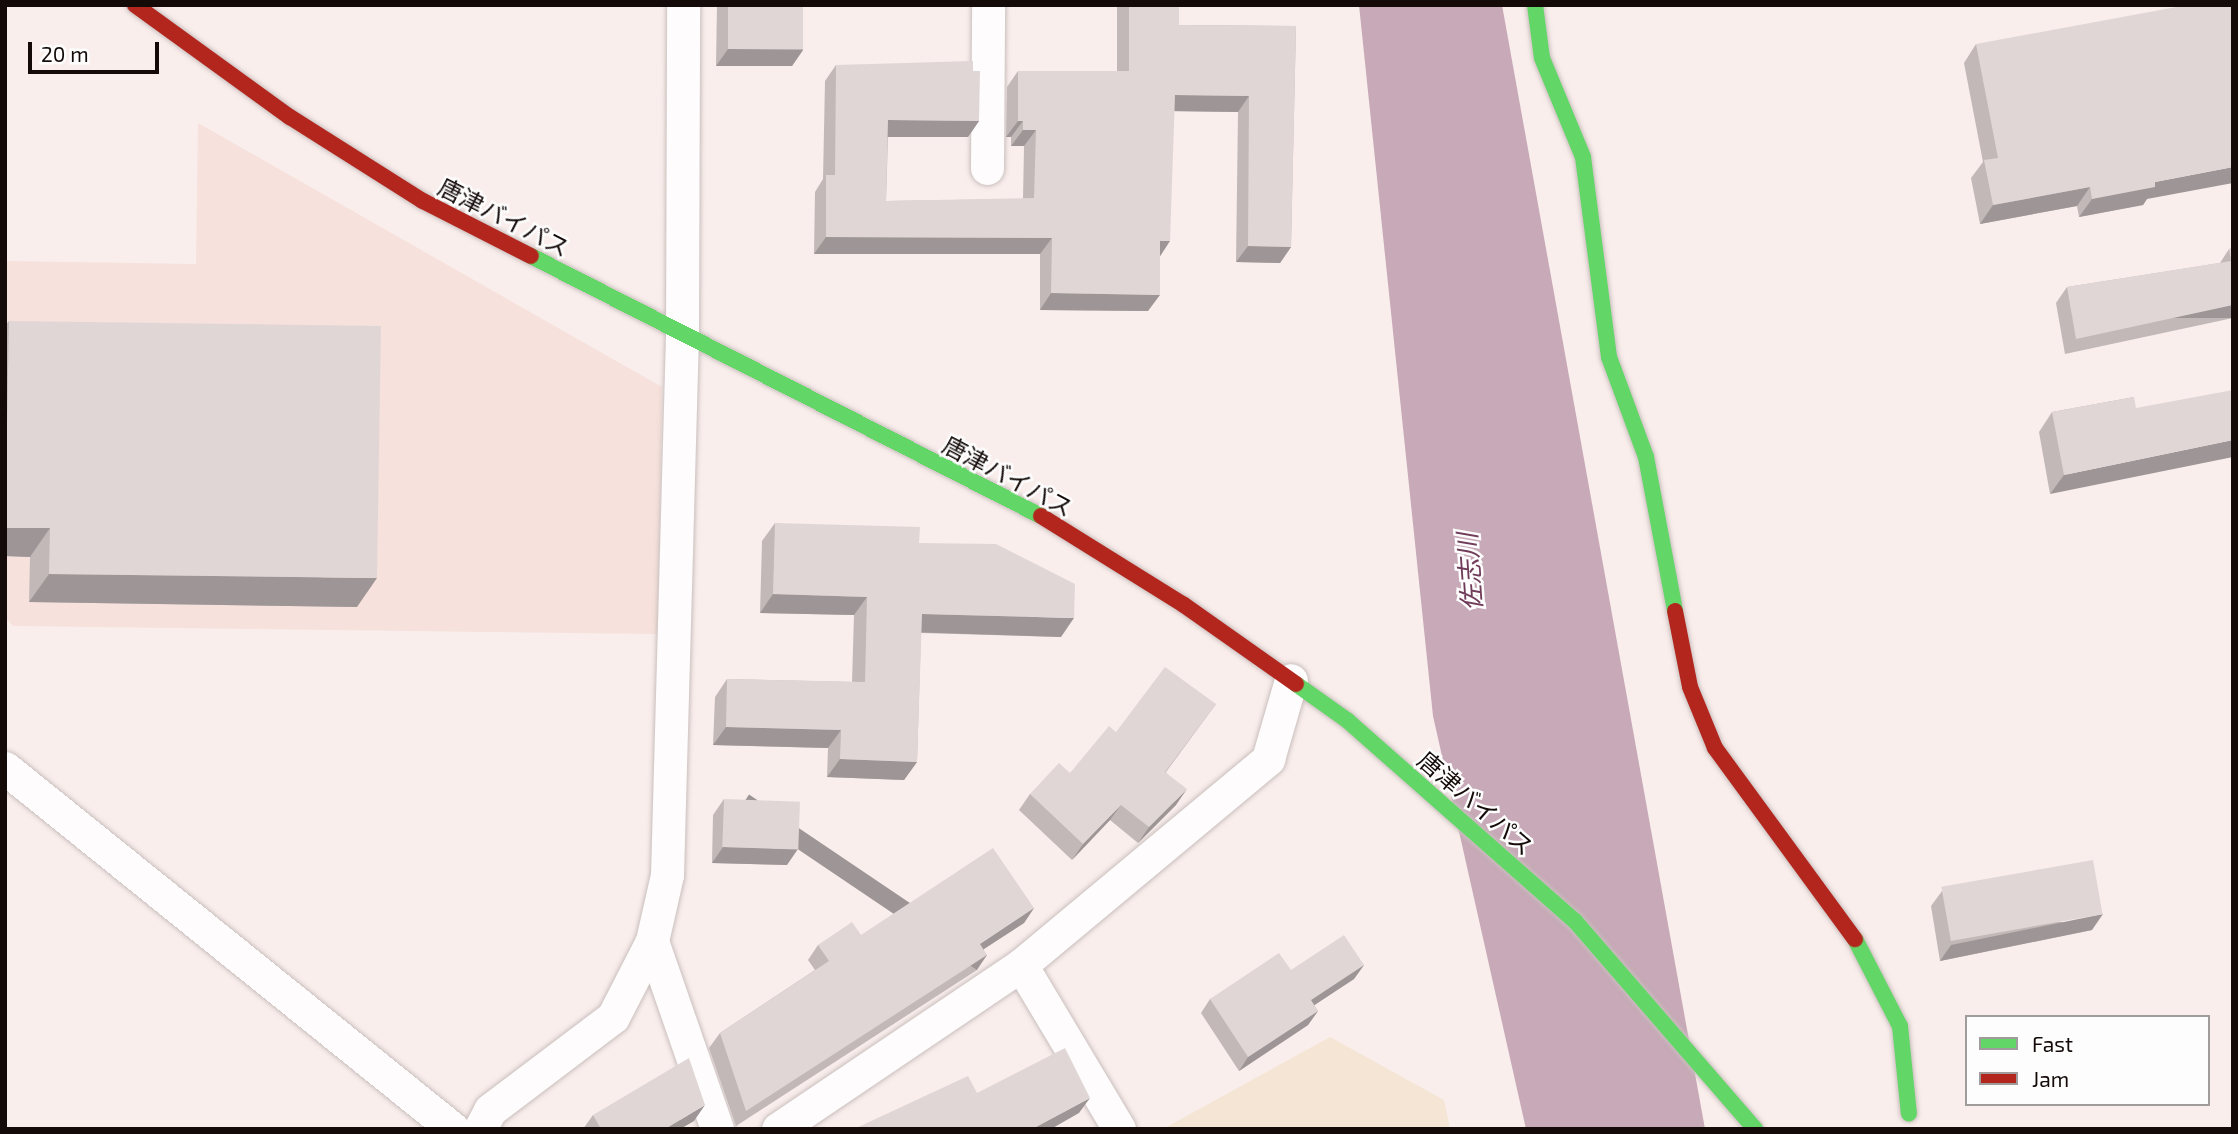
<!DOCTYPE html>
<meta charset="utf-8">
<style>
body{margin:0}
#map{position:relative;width:2238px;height:1134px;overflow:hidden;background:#f9eeec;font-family:"Exo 2","Noto Sans JP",sans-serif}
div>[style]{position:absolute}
.built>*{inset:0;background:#f6e1dc}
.green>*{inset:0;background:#f4e5d5}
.water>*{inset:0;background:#c7a9b7}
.roads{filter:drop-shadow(0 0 2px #c9bfbd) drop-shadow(0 0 2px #c9bfbd)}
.street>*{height:33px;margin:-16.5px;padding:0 16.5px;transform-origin:16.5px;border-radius:16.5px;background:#fefcfc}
.fast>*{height:16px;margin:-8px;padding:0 8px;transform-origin:8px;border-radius:8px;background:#63d668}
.jam>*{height:16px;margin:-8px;padding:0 8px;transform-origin:8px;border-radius:8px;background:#b3261e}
.wall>*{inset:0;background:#c2b8b8}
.shaded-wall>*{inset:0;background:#9e9696;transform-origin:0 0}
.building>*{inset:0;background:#e1d6d6;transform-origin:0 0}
span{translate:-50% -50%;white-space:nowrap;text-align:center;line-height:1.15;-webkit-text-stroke:5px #fdfdfd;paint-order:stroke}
.street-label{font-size:24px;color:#140b09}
.water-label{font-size:26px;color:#703c59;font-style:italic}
.frame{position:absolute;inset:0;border:7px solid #140b09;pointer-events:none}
.legend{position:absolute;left:1965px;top:1015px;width:245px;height:91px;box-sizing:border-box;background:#fdfdfd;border:2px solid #a09c9b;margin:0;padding:9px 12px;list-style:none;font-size:21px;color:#140b09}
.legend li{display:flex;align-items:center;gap:14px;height:35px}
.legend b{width:35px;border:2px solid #a09c9b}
.scale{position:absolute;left:28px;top:42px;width:131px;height:32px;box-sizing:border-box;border:4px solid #140b09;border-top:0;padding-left:9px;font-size:21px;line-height:24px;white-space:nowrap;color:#140b09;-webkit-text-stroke:5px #fdfdfd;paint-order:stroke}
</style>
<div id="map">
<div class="built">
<i style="clip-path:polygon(198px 123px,662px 387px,658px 634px,13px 626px,5px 617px,5px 261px,196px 264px)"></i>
</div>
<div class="green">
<i style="clip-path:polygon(1330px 1037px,1444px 1100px,1450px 1129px,1163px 1129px)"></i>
</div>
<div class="water">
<i style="clip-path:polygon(1359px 5px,1502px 5px,1705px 1129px,1526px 1129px,1433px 716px)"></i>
</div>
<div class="roads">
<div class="street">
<i style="left:987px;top:168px;width:163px;rotate:-89.6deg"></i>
<i style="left:5px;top:768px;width:575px;rotate:38.86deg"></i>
<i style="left:652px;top:941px;width:199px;rotate:70.9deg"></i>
<i style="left:1021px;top:965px;width:191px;rotate:59.1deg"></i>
<i style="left:480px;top:1129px;width:21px;rotate:-62deg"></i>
<i style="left:490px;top:1110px;width:154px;rotate:-37.1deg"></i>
<i style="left:613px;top:1017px;width:85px;rotate:-62.8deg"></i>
<i style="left:652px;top:941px;width:68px;rotate:-77.2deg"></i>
<i style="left:667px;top:875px;width:540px;rotate:-88.41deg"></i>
<i style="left:682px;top:335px;width:330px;rotate:-89.8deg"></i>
<i style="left:778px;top:1129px;width:293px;rotate:-34deg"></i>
<i style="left:1021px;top:965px;width:322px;rotate:-39.8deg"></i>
<i style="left:1268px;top:759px;width:82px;rotate:-73.8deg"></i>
</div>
<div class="fast">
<i style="left:1535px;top:5px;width:53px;rotate:82.5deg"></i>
<i style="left:1542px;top:58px;width:107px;rotate:67.5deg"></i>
<i style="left:1583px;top:157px;width:202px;rotate:82.6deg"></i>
<i style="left:1609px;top:357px;width:107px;rotate:69.7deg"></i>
<i style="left:1646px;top:457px;width:157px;rotate:79.3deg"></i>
<i style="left:531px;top:256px;width:572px;rotate:27.01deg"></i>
<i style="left:1296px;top:684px;width:64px;rotate:35.4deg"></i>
<i style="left:1348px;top:721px;width:303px;rotate:41.4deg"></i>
<i style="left:1575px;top:921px;width:275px;rotate:49.1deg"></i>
<i style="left:1855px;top:939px;width:98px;rotate:62.7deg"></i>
<i style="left:1900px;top:1026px;width:88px;rotate:84.2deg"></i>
</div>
<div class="jam">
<i style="left:135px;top:5px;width:191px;rotate:35.9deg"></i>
<i style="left:290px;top:117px;width:157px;rotate:32.3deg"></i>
<i style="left:423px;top:201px;width:121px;rotate:27deg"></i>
<i style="left:1041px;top:516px;width:168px;rotate:31.9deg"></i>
<i style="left:1184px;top:605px;width:137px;rotate:35.2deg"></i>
<i style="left:1675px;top:611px;width:77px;rotate:78.8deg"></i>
<i style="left:1690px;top:687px;width:66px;rotate:67.7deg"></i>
<i style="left:1715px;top:748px;width:237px;rotate:53.8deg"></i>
</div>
</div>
<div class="wall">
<i style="clip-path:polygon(717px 5px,803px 5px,803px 50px,792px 66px,716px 66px)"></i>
<i style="clip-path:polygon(1097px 5px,1179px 5px,1179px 25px,1296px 26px,1291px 247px,1280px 263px,1236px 262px,1238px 112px,1174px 111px,1160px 256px,1148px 311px,1040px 310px,1040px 254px,814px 254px,815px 192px,823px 179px,825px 81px,836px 65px,973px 71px,979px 121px,968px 137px,888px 137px,886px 201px,1023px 199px,1024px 146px,1011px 146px,1011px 137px,1006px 137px,1007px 87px,1018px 71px,1117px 71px,1117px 6px)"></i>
<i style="clip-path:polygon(1976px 44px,2147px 199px,2143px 205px,2079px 217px,2077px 206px,1980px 224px,1971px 178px,1983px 162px,1964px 63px)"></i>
<i style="clip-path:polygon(2233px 248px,2233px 318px,2065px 354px,2056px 303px,2067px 287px,2220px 263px,2229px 249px)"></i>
<i style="clip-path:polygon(9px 321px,357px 607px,29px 602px,30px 557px,5px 556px,5px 326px)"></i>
<i style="clip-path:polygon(2134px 397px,2050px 494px,2039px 432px,2052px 412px)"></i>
<i style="clip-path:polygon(775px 523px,919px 543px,1061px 637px,921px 633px,917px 762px,904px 780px,827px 777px,828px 748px,713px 745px,715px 697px,727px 679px,852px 682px,854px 615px,760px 613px,762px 541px)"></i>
<i style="clip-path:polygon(1216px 704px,1166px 772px,1176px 805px,1138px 843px,1110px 820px,1072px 860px,1019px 810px,1030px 794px,1070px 773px,1116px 732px)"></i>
<i style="clip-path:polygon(724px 799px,787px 865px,712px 863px,713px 815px)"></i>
<i style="clip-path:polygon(1942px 891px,2092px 930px,1940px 961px,1931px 906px)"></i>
<i style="clip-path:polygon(1034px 908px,1024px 923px,984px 949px,977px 970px,736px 1126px,709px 1048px,720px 1033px,815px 970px,808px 960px,818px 945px,861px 935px)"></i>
<i style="clip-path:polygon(1364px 965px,1354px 979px,1314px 1005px,1318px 1011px,1308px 1025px,1239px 1071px,1201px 1013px,1210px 999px)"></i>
<i style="clip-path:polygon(593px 1115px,694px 1121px,680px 1129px,583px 1129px)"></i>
</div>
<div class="shaded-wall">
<i style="clip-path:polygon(728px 49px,803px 50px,792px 66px,716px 66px)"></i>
<i style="clip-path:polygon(1175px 95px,1249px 96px,1238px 112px,1163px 111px)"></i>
<i style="clip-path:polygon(888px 120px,979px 121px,968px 137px,877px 137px)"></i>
<i style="clip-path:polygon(1018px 121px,1023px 121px,1011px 137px,1006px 137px)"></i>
<i style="clip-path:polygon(1023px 130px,1036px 130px,1024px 146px,1011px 146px)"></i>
<i style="clip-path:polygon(2233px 167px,2233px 183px,2147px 199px,2143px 205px,2079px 217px,2092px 199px,2155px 182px)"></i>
<i style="clip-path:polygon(2090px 187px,2077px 206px,1980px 224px,1993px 205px)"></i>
<i style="clip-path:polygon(826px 237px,1052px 238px,1040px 254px,814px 254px)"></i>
<i style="clip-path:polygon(1160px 241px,1170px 241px,1159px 258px)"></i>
<i style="clip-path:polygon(1248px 246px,1291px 247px,1280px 263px,1236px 262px)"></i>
<i style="clip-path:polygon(1051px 293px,1160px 295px,1148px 311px,1040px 310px)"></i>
<i style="left:2233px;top:305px;width:13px;height:161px;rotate:90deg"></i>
<i style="clip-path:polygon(2233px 440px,2233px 457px,2050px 494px,2064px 475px)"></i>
<i style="clip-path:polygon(5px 528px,50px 528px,30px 557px,5px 556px)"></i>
<i style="clip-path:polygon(49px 574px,377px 578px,357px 607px,29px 602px)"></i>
<i style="clip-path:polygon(773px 594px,867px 597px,854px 615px,760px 613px)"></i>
<i style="clip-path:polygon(922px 614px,1074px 618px,1061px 637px,909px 632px)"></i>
<i style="clip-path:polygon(726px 727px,841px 730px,828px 748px,713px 745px)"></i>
<i style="clip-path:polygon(840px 759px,917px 762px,904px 780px,827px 777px)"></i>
<i style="clip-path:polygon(1187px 789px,1176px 805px,1138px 843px,1149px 827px)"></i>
<i style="clip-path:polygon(1121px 805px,1110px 820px,1072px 860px,1083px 844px)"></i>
<i style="clip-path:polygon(723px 847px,798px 849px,787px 865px,712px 863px)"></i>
<i style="clip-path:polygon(1034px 908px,1024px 923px,970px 958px,980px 944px)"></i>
<i style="clip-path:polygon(2103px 914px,2092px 930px,1940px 961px,1951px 945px)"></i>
<i style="left:987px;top:955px;width:18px;height:287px;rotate:124deg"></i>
<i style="clip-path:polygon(1364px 965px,1354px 979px,1301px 1014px,1311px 1000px)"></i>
<i style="clip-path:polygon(1318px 1011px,1308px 1025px,1239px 1071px,1248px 1057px)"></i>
<i style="clip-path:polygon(1090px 1098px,1079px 1113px,1051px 1129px,1032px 1129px)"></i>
<i style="clip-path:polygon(705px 1105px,694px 1121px,680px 1129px,665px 1129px)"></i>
</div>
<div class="building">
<i style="left:728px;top:5px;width:75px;height:44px"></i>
<i style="clip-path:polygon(1129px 5px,1179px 5px,1179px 25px,1296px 26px,1291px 247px,1248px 246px,1249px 96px,1175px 95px,1170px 241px,1160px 241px,1160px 295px,1051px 293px,1052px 238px,826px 237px,826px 175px,835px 175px,836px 65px,973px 61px,973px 71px,980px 71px,979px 121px,888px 120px,886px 201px,1034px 198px,1036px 130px,1023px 130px,1023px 121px,1018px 121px,1018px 71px,1129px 71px)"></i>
<i style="clip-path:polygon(2187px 5px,2233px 5px,2233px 167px,2155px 182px,2155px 187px,2092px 199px,2090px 187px,1993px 205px,1984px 160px,1998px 158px,1976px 44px)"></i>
<i style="clip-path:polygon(2233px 248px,2233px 305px,2076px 339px,2067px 287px,2231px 261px,2229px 249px)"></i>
<i style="clip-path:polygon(9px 321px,381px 326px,377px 578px,49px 574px,50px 528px,5px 528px)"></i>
<i style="clip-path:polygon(2233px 390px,2233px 440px,2064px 475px,2052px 412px,2134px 397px,2136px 408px)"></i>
<i style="clip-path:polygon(775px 523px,920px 527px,919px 543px,996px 544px,1075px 584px,1074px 618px,922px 614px,917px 762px,840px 759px,841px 730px,726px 727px,727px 679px,865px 682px,867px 597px,773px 594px)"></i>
<i style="clip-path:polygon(1165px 667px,1216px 704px,1165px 772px,1187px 789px,1149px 827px,1121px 805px,1083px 844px,1030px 794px,1059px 763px,1070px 773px,1109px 726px,1116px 732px)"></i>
<i style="left:724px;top:799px;width:76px;height:48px;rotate:2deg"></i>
<i style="clip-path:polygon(993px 848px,1034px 908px,980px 944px,987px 955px,746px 1111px,720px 1033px,829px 961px,818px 945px,852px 922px,861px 935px)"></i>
<i style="left:2093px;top:860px;width:55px;height:154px;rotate:80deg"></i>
<i style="clip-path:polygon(1344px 935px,1364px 965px,1311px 1000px,1318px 1011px,1248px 1057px,1210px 999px,1279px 953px,1291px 970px)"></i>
<i style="clip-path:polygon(1065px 1048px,1090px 1098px,1032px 1129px,854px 1129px,968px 1076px,977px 1093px)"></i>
<i style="clip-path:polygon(689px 1058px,705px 1105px,665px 1129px,601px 1129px,593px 1115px)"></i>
</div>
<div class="street-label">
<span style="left:504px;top:217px;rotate:27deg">唐津バイパス</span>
<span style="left:1008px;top:476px;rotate:28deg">唐津バイパス</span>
<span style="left:1476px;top:803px;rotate:41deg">唐津バイパス</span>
</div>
<div class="water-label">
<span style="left:1469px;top:572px;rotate:-94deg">佐志川</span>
</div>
<div class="frame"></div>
<ul class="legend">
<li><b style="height:9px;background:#63d668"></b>Fast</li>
<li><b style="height:9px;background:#b3261e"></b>Jam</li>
</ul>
<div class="scale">20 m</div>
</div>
